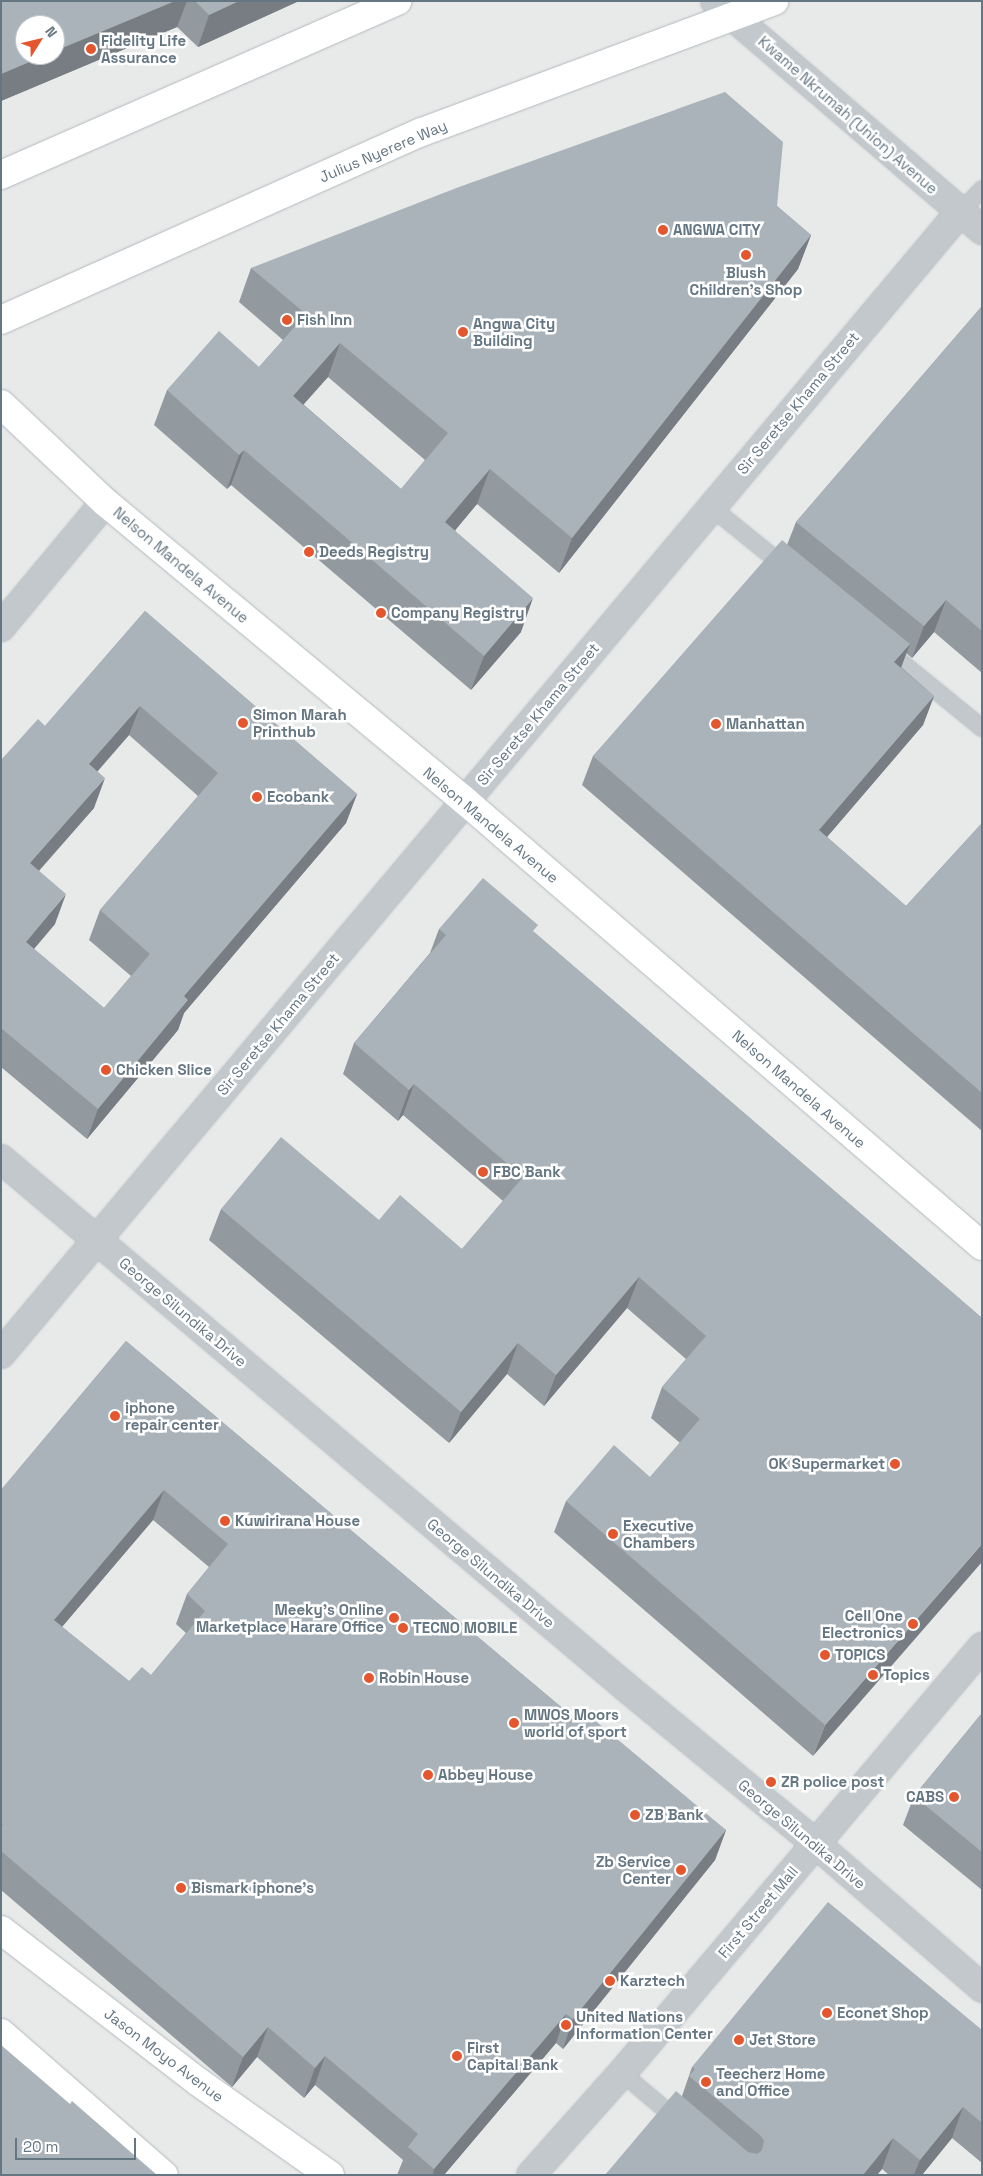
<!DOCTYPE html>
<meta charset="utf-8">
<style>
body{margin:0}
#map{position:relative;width:983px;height:2176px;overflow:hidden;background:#fafaf8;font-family:"Space Grotesk",sans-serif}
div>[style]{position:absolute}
.built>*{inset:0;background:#e8e9e9}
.roads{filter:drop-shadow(0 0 1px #b3babf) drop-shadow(0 0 1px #b3babf)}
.lane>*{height:16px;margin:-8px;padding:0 8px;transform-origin:8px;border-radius:8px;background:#c3c8cc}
.street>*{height:28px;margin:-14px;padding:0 14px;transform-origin:14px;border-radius:14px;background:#c3c8cc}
.secondary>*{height:28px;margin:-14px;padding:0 14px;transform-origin:14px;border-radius:14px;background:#fff}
.primary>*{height:28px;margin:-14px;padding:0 14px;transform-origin:14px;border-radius:14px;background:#fff}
.wall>*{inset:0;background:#929a9f}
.shaded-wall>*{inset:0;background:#777d82}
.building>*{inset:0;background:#aab3b9}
.dots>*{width:14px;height:14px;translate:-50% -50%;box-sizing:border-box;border:2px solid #fff;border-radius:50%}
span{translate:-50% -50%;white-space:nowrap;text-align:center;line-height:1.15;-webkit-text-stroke:5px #fff;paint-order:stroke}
.poi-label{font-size:15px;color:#657683;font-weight:700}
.left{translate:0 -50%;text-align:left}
.right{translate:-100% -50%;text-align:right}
.street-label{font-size:15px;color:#657683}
.frame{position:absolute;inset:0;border:2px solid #657683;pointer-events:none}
.north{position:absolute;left:15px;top:15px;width:50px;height:50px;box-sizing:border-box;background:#fff;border:1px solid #c1c8cd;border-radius:50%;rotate:54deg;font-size:14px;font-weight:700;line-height:20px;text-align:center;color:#657683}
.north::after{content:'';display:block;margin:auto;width:18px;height:22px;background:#e4572e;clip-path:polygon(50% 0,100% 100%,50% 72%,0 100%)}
.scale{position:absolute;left:15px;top:2138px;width:121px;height:22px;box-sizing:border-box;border:2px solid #657683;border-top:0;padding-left:6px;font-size:15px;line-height:18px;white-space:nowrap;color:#657683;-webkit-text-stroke:4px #fff;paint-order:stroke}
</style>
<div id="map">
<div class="built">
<i style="clip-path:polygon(evenodd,1px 1px,982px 1px,982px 2175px,1px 2175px,1px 1px,25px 25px,55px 25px,55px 55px,25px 55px,25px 25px)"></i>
</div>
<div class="roads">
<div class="lane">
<i style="left:960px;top:212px;width:32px;rotate:-46deg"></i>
<i style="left:711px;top:507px;width:95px;rotate:39deg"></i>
<i style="left:885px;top:649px;width:125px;rotate:39.2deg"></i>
<i style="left:622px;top:2073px;width:76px;rotate:40.2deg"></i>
</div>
<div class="street">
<i style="left:715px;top:1px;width:352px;rotate:40.6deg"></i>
<i style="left:1px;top:627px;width:163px;rotate:-50.2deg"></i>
<i style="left:1px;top:1159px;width:820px;rotate:40.2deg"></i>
<i style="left:627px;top:1688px;width:245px;rotate:39.5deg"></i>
<i style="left:816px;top:1844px;width:220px;rotate:40.9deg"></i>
<i style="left:1px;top:1354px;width:1491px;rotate:-49.98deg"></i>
<i style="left:531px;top:2175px;width:137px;rotate:-48.3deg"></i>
<i style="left:622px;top:2073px;width:558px;rotate:-49.8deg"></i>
</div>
<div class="secondary">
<i style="left:1px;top:404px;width:143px;rotate:43.3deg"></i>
<i style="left:105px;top:502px;width:468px;rotate:39.7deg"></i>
<i style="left:465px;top:801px;width:682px;rotate:40.72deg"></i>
<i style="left:1px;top:1930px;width:247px;rotate:37.6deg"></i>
<i style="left:197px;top:2081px;width:163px;rotate:35.3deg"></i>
<i style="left:1px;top:2033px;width:216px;rotate:41.1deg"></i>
</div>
<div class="primary">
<i style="left:1px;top:175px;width:433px;rotate:-23.7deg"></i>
<i style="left:1px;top:320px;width:461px;rotate:-24.1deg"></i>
<i style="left:422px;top:132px;width:376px;rotate:-20.4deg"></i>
</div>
</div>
<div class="wall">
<i style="clip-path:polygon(1px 1px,299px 1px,198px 47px,177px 27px,1px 101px)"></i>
<i style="clip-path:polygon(evenodd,777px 206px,811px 235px,798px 269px,559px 573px,477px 504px,455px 530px,521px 632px,471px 690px,231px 485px,227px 489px,154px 425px,167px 390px,259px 367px,283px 340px,239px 302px,251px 268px,777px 206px,328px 377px,425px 460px,401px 489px,303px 404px,328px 377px)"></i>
<i style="clip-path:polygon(982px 306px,982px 673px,934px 632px,912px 658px,906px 653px,901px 667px,934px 696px,923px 725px,827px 837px,906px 906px,982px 823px,982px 1131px,582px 785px,593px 756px,787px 545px,796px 522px)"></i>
<i style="clip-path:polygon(evenodd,145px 611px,357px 794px,346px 823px,184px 1013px,178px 1030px,87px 1139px,1px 1067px,1px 760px,45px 726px,145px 611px,129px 735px,198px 796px,100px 910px,89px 940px,131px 976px,104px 1008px,34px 949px,55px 924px,39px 871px,94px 808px,97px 771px,129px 735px)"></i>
<i style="clip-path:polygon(439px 929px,535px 933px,982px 1318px,813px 1756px,554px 1532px,566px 1501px,650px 1477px,680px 1443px,651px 1418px,662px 1387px,686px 1359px,627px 1308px,544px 1406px,507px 1374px,449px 1443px,209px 1240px,221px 1209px,379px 1220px,462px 1249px,503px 1201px,403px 1115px,398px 1121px,343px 1074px,354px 1043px,430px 953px)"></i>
<i style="clip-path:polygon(evenodd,126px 1341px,579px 1722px,726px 1830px,715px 1860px,563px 2049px,556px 2043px,444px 2175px,397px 2175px,403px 2160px,315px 2085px,304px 2098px,257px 2057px,232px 2087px,1px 1890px,1px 1490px,126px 1341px,153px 1520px,209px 1567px,187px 1594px,176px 1624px,186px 1633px,151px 1675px,129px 1681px,62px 1627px,153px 1520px)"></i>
<i style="clip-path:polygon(982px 1713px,982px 1890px,903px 1825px,914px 1796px)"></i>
<i style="clip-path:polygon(982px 2030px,982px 2163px,952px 2138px,922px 2175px,889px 2175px,882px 2169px,877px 2175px,605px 2175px,682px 2096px,692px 2067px)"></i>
</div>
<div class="shaded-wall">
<i style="clip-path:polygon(175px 1px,187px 1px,177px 27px,1px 101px,1px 74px,46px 55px,55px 55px,55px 51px)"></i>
<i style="clip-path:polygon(239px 1px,299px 1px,198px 47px,209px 15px)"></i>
<i style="clip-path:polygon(811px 235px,798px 269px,559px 573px,572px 538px)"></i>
<i style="clip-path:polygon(340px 343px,328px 377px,281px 430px,293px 396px)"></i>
<i style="clip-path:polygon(244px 450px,231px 485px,227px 489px,239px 455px)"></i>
<i style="clip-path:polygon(490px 469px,477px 504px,433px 557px,445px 522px)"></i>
<i style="clip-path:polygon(533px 598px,521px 632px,471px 690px,484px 656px)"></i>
<i style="clip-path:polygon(946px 600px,934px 632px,912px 658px,924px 626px)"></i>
<i style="clip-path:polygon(910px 644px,899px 673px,894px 662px)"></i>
<i style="clip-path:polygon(934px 696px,923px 725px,808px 859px,819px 830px)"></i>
<i style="clip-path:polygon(140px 706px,129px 735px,78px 794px,89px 764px)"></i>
<i style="clip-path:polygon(105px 778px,94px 808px,19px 893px,30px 863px)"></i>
<i style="clip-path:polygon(357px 794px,346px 823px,184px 1013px,178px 1030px,87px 1139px,98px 1109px,184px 996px)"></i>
<i style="clip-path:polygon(66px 894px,55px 924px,15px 971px,26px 942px)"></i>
<i style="clip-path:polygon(414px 1084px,403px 1115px,398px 1121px,409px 1090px)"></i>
<i style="clip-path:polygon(639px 1277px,627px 1308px,544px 1406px,556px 1375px)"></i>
<i style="clip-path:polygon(518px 1343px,507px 1374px,449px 1443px,461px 1412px)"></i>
<i style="clip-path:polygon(164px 1490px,153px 1520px,43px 1649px,54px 1620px)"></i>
<i style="clip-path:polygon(982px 1544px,982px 1562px,813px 1756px,825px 1725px)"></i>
<i style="clip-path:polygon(726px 1830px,715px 1860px,563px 2049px,573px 2019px)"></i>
<i style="clip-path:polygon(566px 2014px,556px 2043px,444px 2175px,433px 2175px,434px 2169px)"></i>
<i style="clip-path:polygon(268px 2027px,257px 2057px,232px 2087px,243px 2057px)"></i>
<i style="clip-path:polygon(325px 2056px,315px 2085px,304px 2098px,315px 2068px)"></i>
<i style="clip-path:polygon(963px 2107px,952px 2138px,922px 2175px,914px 2175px,920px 2160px)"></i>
<i style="clip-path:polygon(893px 2138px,882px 2169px,877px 2175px,863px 2175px)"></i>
</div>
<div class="building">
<i style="clip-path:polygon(1px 1px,175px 1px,55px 51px,55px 25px,25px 25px,25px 55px,46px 55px,1px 74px)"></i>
<i style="clip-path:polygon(195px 1px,239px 1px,209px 15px)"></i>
<i style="clip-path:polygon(evenodd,725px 92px,783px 142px,777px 206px,811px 235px,572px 538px,490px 469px,445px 522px,533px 598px,484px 656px,244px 450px,239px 455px,167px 390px,219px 331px,259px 367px,306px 314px,251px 268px,459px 187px,725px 92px,340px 343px,448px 433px,401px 489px,293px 396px,340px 343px)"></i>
<i style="clip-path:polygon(982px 306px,982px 631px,946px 600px,924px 626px,796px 522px)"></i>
<i style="clip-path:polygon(782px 540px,910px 644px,894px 662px,934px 696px,819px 830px,906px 906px,982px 823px,982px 1093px,593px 756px)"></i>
<i style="clip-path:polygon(evenodd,145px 611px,357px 794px,184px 996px,188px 1000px,98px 1109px,1px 1028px,1px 760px,38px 719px,45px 726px,145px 611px,140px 706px,218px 773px,100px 910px,150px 954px,104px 1008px,26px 942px,66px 894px,30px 863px,105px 778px,89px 764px,140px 706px)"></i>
<i style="clip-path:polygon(483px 878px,538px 925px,533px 931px,982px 1318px,982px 1544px,825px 1725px,566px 1501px,614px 1445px,650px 1477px,700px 1419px,662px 1387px,706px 1336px,639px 1277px,556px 1375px,518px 1343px,461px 1412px,221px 1209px,281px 1137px,379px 1220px,400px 1195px,462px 1249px,523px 1177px,414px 1084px,409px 1090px,354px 1043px,446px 935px,439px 929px)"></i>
<i style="clip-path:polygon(evenodd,126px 1341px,579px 1722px,586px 1713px,726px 1830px,573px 2019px,566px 2014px,434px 2169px,408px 2147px,418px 2134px,325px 2056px,315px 2068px,268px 2027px,243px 2057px,1px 1851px,1px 1827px,3px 1825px,1px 1823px,1px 1490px,126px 1341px,164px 1490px,228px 1544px,187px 1594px,205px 1611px,151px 1675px,142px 1667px,129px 1681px,54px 1620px,164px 1490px)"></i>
<i style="clip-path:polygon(982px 1713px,982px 1852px,914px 1796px)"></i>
<i style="clip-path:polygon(828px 1902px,982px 2030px,982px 2123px,963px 2107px,920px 2160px,893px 2138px,863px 2175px,605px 2175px,676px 2091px,748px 2152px,757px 2154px,762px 2150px,764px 2141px,761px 2136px,689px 2076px,695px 2069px,692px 2067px)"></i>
<i style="clip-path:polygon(1px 2045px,70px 2104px,72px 2101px,157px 2175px,1px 2175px)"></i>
</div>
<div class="dots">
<i style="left:91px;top:49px;background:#e4572e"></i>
<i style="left:663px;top:230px;background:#e4572e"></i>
<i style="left:746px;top:255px;background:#e4572e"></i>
<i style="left:287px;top:320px;background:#e4572e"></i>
<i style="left:463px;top:332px;background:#e4572e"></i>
<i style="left:309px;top:552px;background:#e4572e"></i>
<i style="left:381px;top:613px;background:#e4572e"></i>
<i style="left:243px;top:723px;background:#e4572e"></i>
<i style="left:716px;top:724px;background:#e4572e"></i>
<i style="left:257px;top:797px;background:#e4572e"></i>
<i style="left:106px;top:1070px;background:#e4572e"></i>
<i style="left:483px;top:1172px;background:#e4572e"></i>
<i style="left:115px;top:1416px;background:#e4572e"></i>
<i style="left:895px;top:1464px;background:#e4572e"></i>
<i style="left:225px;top:1521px;background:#e4572e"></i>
<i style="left:613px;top:1534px;background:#e4572e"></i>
<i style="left:394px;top:1618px;background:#e4572e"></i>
<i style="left:913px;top:1624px;background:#e4572e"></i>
<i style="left:403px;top:1628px;background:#e4572e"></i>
<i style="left:825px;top:1655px;background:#e4572e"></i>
<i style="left:873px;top:1675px;background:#e4572e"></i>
<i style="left:369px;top:1678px;background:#e4572e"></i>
<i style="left:514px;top:1723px;background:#e4572e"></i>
<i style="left:428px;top:1775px;background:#e4572e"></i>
<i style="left:771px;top:1782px;background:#e4572e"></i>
<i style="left:954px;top:1797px;background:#e4572e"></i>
<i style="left:635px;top:1815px;background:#e4572e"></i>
<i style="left:681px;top:1870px;background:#e4572e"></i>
<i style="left:181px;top:1888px;background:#e4572e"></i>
<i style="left:610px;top:1981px;background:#e4572e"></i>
<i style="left:827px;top:2013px;background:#e4572e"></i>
<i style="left:566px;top:2025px;background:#e4572e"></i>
<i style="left:739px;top:2040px;background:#e4572e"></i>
<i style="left:457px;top:2056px;background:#e4572e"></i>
<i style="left:706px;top:2082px;background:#e4572e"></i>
</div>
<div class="poi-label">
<span class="left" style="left:101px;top:49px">Fidelity Life<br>Assurance</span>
<span class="left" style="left:673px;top:230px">ANGWA CITY</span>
<span style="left:746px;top:281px">Blush<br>Children's Shop</span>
<span class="left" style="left:297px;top:320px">Fish Inn</span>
<span class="left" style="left:473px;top:332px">Angwa City<br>Building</span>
<span class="left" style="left:319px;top:552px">Deeds Registry</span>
<span class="left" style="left:391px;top:613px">Company Registry</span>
<span class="left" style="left:253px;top:723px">Simon Marah<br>Printhub</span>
<span class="left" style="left:726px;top:724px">Manhattan</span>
<span class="left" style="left:267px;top:797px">Ecobank</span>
<span class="left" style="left:116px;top:1070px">Chicken Slice</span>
<span class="left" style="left:493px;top:1172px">FBC Bank</span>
<span class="left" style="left:125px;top:1416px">iphone<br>repair center</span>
<span class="right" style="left:885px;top:1464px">OK Supermarket</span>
<span class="left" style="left:235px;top:1521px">Kuwirirana House</span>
<span class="left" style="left:623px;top:1534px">Executive<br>Chambers</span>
<span class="right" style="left:384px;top:1618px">Meeky's Online<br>Marketplace Harare Office</span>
<span class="right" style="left:903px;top:1624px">Cell One<br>Electronics</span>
<span class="left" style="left:413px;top:1628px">TECNO MOBILE</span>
<span class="left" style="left:835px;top:1655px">TOPICS</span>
<span class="left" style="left:883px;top:1675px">Topics</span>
<span class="left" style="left:379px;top:1678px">Robin House</span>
<span class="left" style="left:524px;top:1723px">MWOS Moors<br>world of sport</span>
<span class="left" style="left:438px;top:1775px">Abbey House</span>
<span class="left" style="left:781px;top:1782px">ZR police post</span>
<span class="right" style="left:944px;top:1797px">CABS</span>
<span class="left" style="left:645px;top:1815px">ZB Bank</span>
<span class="right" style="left:671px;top:1870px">Zb Service<br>Center</span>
<span class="left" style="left:191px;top:1888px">Bismark iphone’s</span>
<span class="left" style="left:620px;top:1981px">Karztech</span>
<span class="left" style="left:837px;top:2013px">Econet Shop</span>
<span class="left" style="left:576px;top:2025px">United Nations<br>Information Center</span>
<span class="left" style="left:749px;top:2040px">Jet Store</span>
<span class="left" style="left:467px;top:2056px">First<br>Capital Bank</span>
<span class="left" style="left:716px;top:2082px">Teecherz Home<br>and Office</span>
</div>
<div class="street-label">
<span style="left:848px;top:115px;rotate:41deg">Kwame Nkrumah (Union) Avenue</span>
<span style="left:383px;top:151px;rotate:-23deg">Julius Nyerere Way</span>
<span style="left:798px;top:403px;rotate:-50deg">Sir Seretse Khama Street</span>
<span style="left:181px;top:565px;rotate:40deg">Nelson Mandela Avenue</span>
<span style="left:538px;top:714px;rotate:-50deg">Sir Seretse Khama Street</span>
<span style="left:491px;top:825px;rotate:40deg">Nelson Mandela Avenue</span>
<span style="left:278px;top:1024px;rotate:-50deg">Sir Seretse Khama Street</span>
<span style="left:799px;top:1089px;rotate:41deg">Nelson Mandela Avenue</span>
<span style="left:183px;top:1312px;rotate:40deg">George Silundika Drive</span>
<span style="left:491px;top:1573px;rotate:40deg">George Silundika Drive</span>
<span style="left:802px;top:1834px;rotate:40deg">George Silundika Drive</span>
<span style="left:758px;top:1912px;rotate:-50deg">First Street Mall</span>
<span style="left:164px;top:2055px;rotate:37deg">Jason Moyo Avenue</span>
</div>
<div class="frame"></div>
<div class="north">N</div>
<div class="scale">20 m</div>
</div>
